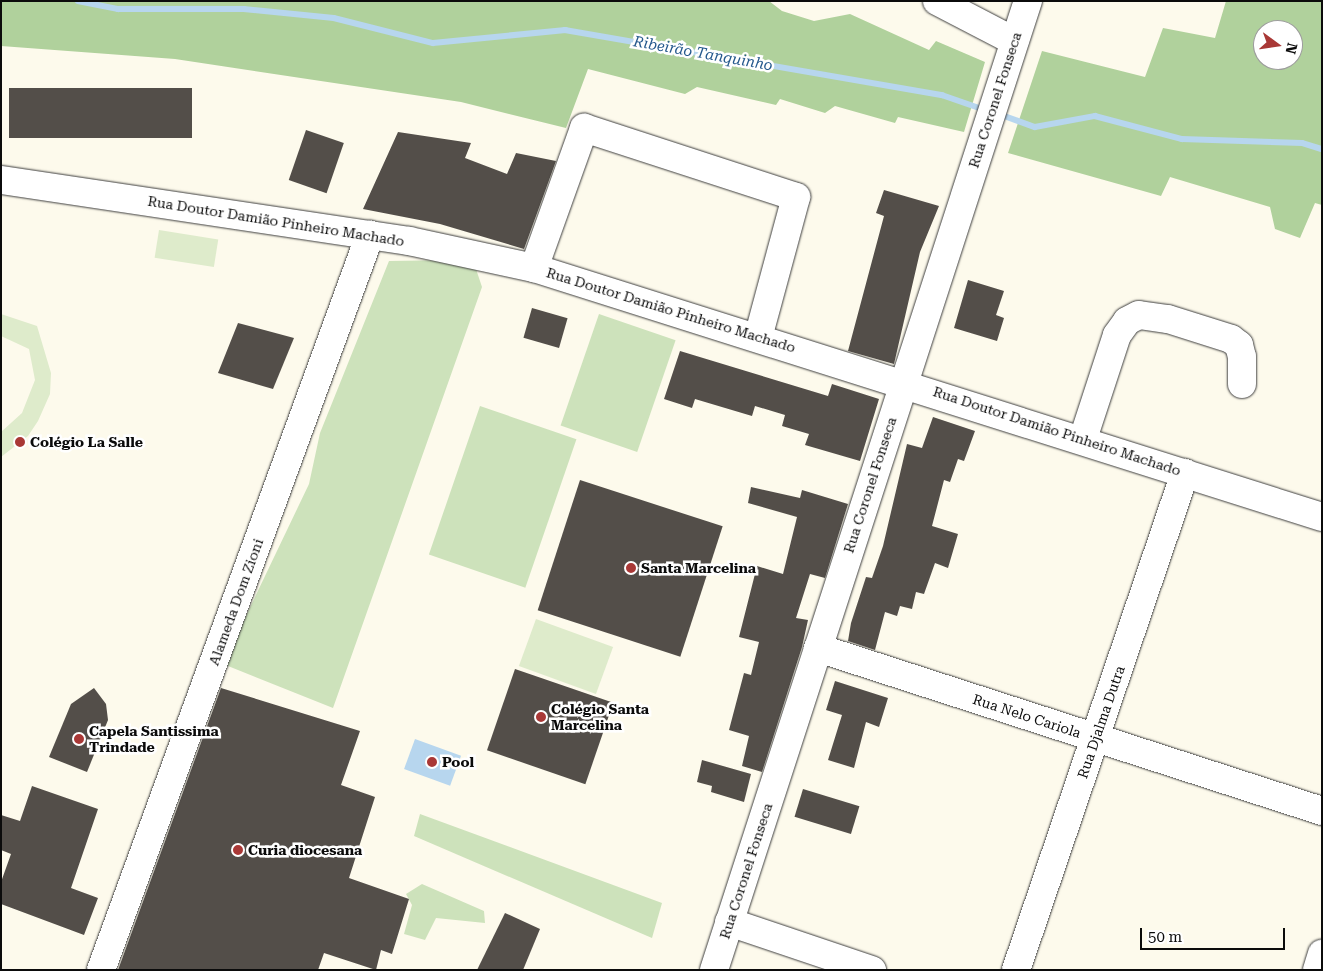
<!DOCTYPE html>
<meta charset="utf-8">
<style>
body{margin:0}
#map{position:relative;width:1323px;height:971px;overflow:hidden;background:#fdfaec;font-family:"Roboto Serif",serif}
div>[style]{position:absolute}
.green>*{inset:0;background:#cde2bb;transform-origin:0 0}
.forest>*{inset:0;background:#b0d19c}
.pitch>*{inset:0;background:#deebcb;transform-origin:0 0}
.water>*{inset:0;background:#b7d6ee;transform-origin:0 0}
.stream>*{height:5.5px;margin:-2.75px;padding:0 2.75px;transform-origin:2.75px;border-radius:2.75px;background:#b7d6ee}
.building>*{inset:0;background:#534e49;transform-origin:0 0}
.roads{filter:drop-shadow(0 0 1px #3e3e3e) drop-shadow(0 0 1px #3e3e3e)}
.minor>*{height:28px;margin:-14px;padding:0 14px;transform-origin:14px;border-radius:14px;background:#fff}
.dots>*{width:14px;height:14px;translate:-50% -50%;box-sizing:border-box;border:2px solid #fff;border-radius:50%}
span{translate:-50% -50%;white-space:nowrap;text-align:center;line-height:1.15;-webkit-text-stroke:5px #fff;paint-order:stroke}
.street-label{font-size:14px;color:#0b0b0b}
.poi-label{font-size:14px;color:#0b0b0b;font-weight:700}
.left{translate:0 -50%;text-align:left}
.water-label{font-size:15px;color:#25598d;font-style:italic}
.frame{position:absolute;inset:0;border:2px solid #0b0b0b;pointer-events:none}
.north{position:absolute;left:1253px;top:20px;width:50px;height:50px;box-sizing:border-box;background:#fff;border:1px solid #9d9d9d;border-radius:50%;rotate:104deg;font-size:14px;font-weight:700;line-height:20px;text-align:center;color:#0b0b0b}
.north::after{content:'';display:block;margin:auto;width:18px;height:22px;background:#a93836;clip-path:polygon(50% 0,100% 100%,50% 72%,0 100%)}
.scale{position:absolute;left:1140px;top:928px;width:145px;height:22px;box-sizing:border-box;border:2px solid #0b0b0b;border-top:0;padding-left:6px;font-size:15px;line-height:18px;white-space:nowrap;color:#0b0b0b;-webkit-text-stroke:4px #fff;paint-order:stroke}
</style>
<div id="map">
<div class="green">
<i style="clip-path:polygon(455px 260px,476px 269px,482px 287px,333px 708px,223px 664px,309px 484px,320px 433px,389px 261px)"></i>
<i style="left:599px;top:314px;width:81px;height:118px;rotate:19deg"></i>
<i style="left:480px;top:406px;width:102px;height:157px;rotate:19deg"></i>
<i style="clip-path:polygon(420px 814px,662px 903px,652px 938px,414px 836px)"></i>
<i style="clip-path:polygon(422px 884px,484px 911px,485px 923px,436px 918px,425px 940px,404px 934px,412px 905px,406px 894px)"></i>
</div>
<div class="forest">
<i style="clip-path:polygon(1px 1px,769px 1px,782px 11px,814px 21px,850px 14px,929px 50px,936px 41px,985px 62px,964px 132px,898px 117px,895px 123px,835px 106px,825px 113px,780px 99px,776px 105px,697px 87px,685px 94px,588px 69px,566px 128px,461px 102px,175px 59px,1px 46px)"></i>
<i style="clip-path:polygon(evenodd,1226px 1px,1322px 1px,1322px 205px,1315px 203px,1300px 238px,1275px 229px,1270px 207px,1170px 177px,1161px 196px,1008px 153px,1042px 51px,1145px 77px,1163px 28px,1215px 38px,1226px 1px,1263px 30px,1293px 30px,1293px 60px,1263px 60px,1263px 30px)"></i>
</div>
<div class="pitch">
<i style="left:159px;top:230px;width:60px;height:28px;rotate:9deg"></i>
<i style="clip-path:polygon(1px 314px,37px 326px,51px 373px,50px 394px,38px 421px,28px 436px,1px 457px,1px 432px,22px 413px,35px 380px,29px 349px,1px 336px)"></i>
<i style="left:536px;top:619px;width:82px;height:50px;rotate:20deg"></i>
</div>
<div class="water">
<i style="left:415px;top:739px;width:49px;height:32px;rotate:20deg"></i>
</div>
<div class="stream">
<i style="left:78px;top:1px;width:41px;rotate:11.3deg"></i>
<i style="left:118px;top:9px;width:126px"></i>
<i style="left:244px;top:9px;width:90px;rotate:5.7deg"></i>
<i style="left:334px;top:18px;width:102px;rotate:14.2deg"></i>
<i style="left:433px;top:43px;width:133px;rotate:-5.6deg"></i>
<i style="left:565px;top:30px;width:383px;rotate:9.8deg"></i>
<i style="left:942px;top:95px;width:46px;rotate:19.2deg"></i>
<i style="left:999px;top:114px;width:38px;rotate:20deg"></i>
<i style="left:1035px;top:127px;width:61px;rotate:-10.4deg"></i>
<i style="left:1095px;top:116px;width:90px;rotate:14.8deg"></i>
<i style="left:1182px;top:139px;width:120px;rotate:1.9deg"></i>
<i style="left:1302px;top:143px;width:21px;rotate:17deg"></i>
</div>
<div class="building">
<i style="left:9px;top:88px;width:183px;height:50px"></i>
<i style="left:306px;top:130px;width:40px;height:53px;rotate:19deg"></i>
<i style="clip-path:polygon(398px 132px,471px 143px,465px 158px,507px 174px,516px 153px,556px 161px,524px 249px,440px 224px,363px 209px)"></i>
<i style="clip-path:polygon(884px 190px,939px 206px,920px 252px,894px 364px,848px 351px,884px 216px,876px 213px)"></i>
<i style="clip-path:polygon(968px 280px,1004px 291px,996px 315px,1004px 318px,997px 341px,954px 328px)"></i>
<i style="left:532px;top:308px;width:37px;height:31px;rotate:16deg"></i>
<i style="clip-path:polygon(238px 323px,294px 338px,273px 389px,218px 373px)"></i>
<i style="clip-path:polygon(680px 351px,828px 396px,832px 384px,879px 399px,860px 461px,805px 445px,809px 434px,782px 426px,785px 415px,755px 406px,752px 416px,695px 399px,692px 408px,664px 399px)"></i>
<i style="clip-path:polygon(933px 417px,975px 431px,964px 461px,958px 459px,950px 482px,944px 480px,932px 526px,958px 534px,948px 568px,935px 563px,924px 594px,916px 592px,912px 609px,900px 606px,897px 616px,885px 612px,875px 650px,848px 641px,851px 623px,866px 577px,872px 578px,883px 546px,907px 444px,922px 448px)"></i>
<i style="left:580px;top:480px;width:150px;height:137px;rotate:18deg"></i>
<i style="clip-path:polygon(751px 487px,800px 498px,802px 490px,848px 504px,825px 578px,810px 574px,796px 618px,808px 620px,802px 647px,762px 772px,742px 766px,749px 736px,729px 730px,744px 673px,751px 675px,759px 642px,739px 637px,757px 566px,783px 574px,797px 517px,748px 503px)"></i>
<i style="left:515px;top:669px;width:104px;height:86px;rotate:19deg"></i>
<i style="clip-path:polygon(835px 681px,888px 698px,879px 727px,866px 722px,854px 768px,828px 760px,842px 715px,826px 710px)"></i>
<i style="clip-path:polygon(94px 688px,106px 704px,108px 720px,87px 772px,49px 757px,71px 704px)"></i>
<i style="clip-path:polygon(221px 688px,360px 731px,341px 785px,375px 797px,349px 878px,409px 899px,392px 954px,381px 950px,376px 970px,324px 953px,318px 970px,118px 970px)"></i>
<i style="clip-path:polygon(702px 760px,751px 774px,744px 802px,711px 792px,712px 786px,697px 782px)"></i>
<i style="clip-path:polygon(32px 786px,98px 809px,71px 888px,98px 898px,84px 935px,1px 904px,1px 882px,11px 854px,1px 850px,1px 815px,20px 821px)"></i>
<i style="left:803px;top:789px;width:59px;height:29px;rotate:17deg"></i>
<i style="clip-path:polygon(505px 913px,540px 929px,523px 970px,477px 970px)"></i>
</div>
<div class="roads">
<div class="minor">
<i style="left:937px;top:1px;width:87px;rotate:27.5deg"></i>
<i style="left:1px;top:180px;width:413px;rotate:8.5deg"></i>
<i style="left:409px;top:241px;width:128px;rotate:12.2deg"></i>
<i style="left:534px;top:268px;width:826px;rotate:17.54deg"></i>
<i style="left:534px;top:268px;width:149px;rotate:-70.3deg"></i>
<i style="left:584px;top:128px;width:223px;rotate:18deg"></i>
<i style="left:796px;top:197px;width:146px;rotate:105.1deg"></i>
<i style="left:1083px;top:439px;width:109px;rotate:-71.9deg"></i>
<i style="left:1117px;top:335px;width:17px;rotate:-54deg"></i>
<i style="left:1127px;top:321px;width:13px;rotate:-27deg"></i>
<i style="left:1139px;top:315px;width:29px;rotate:8deg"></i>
<i style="left:1168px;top:319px;width:66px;rotate:17.6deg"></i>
<i style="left:1231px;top:339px;width:10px;rotate:37deg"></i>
<i style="left:1239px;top:345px;width:12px;rotate:76deg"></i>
<i style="left:1242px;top:357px;width:27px;rotate:90deg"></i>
<i style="left:818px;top:648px;width:530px;rotate:17.92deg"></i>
<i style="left:729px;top:922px;width:151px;rotate:18.6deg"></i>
<i style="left:101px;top:970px;width:783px;rotate:-69.9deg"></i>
<i style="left:714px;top:970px;width:1019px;rotate:-72.05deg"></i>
<i style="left:1016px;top:970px;width:525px;rotate:-71.22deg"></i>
<i style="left:1317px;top:970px;width:17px;rotate:-73deg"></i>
</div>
</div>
<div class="dots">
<i style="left:20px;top:442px;background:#a93836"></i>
<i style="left:631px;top:568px;background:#a93836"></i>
<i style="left:541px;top:717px;background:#a93836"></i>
<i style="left:79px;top:739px;background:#a93836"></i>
<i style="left:432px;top:762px;background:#a93836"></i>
<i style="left:238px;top:850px;background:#a93836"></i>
</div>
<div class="street-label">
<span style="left:995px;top:100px;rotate:-72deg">Rua Coronel Fonseca</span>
<span style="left:276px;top:221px;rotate:9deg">Rua Doutor Damião Pinheiro Machado</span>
<span style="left:671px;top:310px;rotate:17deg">Rua Doutor Damião Pinheiro Machado</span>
<span style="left:1057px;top:431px;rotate:18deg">Rua Doutor Damião Pinheiro Machado</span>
<span style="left:870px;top:485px;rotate:-72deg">Rua Coronel Fonseca</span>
<span style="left:236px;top:602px;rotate:-70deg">Alameda Dom Zioni</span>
<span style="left:1027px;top:716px;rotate:18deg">Rua Nelo Cariola</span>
<span style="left:1101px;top:722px;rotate:-71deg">Rua Djalma Dutra</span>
<span style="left:746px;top:871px;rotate:-72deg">Rua Coronel Fonseca</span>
</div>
<div class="poi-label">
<span class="left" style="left:30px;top:442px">Colégio La Salle</span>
<span class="left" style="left:641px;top:568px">Santa Marcelina</span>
<span class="left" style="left:551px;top:717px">Colégio Santa<br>Marcelina</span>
<span class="left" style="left:89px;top:739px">Capela Santissima<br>Trindade</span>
<span class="left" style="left:442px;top:762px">Pool</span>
<span class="left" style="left:248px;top:850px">Curia diocesana</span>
</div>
<div class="water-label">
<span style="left:703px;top:54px;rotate:10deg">Ribeirão Tanquinho</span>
</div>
<div class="frame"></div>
<div class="north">N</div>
<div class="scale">50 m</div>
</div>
